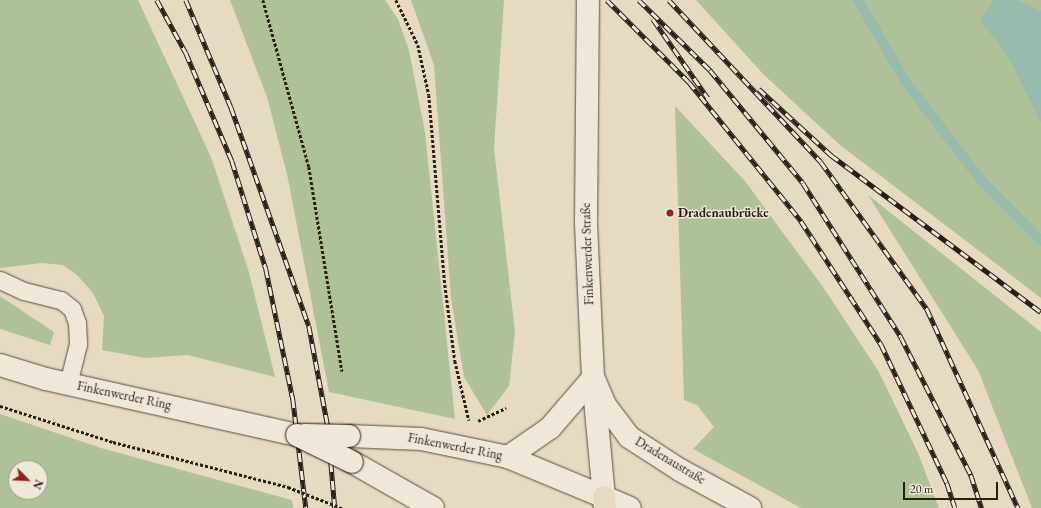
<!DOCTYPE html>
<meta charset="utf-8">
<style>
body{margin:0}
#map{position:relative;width:1041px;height:508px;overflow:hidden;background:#e6dbc1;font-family:"EB Garamond",serif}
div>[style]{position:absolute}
.green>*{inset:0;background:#afc198}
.water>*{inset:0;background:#97bcae}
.stream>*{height:10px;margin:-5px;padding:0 5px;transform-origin:5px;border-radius:5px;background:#97bcae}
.path>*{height:2.5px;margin-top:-1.25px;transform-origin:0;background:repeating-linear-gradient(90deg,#291d14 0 3px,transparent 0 5px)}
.roads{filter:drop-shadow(0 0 1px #584c3f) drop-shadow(0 0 1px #584c3f)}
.lane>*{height:17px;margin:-8.5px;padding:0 8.5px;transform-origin:8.5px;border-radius:8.5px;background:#efe8d7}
.street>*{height:22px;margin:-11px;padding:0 11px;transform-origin:11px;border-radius:11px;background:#efe8d7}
.secondary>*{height:22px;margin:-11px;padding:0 11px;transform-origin:11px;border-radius:11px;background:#efe8d7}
.primary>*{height:22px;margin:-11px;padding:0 11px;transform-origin:11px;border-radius:11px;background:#e6dbc1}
.rail>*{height:4.5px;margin-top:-2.25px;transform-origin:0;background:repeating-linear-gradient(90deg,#efe8d7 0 9px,#291d14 0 18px);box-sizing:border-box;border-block:1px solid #291d14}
.path-bridge>*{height:2.5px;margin-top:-1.25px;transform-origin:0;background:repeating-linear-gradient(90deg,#291d14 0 3px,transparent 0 5px)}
.bridges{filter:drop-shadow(0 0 1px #291d14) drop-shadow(0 0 1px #291d14)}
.secondary-bridge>*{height:22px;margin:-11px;padding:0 11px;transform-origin:11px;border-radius:11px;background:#efe8d7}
.dots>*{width:11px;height:11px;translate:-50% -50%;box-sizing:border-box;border:2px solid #efe8d7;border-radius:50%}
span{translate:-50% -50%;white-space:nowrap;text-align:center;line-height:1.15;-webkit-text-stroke:3px #efe8d7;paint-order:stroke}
.poi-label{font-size:13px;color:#291d14;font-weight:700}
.left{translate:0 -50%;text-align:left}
.street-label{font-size:13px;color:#291d14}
.north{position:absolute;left:8px;top:460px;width:40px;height:40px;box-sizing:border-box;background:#efe8d7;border:1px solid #a09789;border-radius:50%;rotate:114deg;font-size:11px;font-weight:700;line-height:16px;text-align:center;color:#291d14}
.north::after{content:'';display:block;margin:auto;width:14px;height:18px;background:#8f2418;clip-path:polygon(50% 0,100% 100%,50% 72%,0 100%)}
.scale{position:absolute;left:903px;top:482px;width:95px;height:18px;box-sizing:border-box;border:2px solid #291d14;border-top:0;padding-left:5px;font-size:12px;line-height:14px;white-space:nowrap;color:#291d14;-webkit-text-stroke:3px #efe8d7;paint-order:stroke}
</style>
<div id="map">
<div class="green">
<i style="clip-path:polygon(0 0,138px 0,211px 157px,248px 269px,275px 377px,188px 355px,145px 358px,102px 350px,104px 316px,93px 293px,77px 275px,63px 265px,42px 263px,0 268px)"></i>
<i style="clip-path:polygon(230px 0,385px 0,398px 19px,409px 50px,425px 132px,455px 419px,329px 392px,287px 174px,267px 97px)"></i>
<i style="clip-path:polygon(411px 0,504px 0,494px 148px,515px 332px,509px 386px,487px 415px,464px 377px,451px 298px,434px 65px)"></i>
<i style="clip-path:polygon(696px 0,1041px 0,1041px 298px,840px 145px,764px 75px)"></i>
<i style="clip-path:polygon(675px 106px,744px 180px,823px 287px,879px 372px,918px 453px,939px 508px,801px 508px,693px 449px,714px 427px,697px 405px,684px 400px)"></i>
<i style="clip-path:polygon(868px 195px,1041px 332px,1041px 508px,1032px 508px,978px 370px)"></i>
<i style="clip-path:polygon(0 296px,54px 332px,50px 345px,0 329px)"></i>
<i style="clip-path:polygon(evenodd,0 414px,101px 448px,292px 500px,293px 508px,0 508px,0 414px,16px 468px,40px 468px,40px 492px,16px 492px,16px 468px)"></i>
</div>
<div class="water">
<i style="clip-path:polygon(994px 0,1017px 0,1041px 11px,1041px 123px,1008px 56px,980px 20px)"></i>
</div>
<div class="stream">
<i style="left:858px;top:0;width:95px;rotate:59.7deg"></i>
<i style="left:906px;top:82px;width:123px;rotate:52.6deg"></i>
<i style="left:981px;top:180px;width:86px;rotate:45.5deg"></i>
</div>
<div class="path">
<i style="left:263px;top:0;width:173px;rotate:74.6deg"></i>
<i style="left:309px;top:167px;width:207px;rotate:80.8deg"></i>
<i style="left:396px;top:0;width:50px;rotate:63.9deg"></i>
<i style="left:418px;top:45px;width:51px;rotate:77.6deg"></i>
<i style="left:429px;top:95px;width:191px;rotate:85.2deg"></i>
<i style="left:445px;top:285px;width:77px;rotate:82.5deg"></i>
<i style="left:455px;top:361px;width:61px;rotate:76.7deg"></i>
<i style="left:0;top:406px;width:119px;rotate:17.7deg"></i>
<i style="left:113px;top:442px;width:181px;rotate:14.4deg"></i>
<i style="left:478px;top:421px;width:31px;rotate:-25deg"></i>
</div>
<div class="roads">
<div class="lane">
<i style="left:0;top:280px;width:26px;rotate:25deg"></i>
<i style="left:24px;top:291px;width:38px;rotate:14deg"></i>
<i style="left:61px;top:300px;width:14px;rotate:39deg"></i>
<i style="left:72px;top:309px;width:15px;rotate:70deg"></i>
<i style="left:77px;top:323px;width:21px;rotate:87deg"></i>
<i style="left:78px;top:344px;width:41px;rotate:104deg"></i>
</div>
<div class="street">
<i style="left:594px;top:379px;width:28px;rotate:67deg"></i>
<i style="left:605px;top:405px;width:40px;rotate:53deg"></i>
<i style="left:629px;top:437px;width:61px;rotate:32.9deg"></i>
<i style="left:680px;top:470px;width:80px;rotate:28.5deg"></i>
<i style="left:604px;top:497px;width:28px;rotate:23deg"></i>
</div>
<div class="secondary">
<i style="left:0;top:365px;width:48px;rotate:16.9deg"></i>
<i style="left:46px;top:379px;width:257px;rotate:12.6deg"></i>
<i style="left:349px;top:436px;width:72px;rotate:2.4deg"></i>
<i style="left:421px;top:439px;width:89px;rotate:11.7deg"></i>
<i style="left:508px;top:457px;width:104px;rotate:22.6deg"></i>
<i style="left:604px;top:497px;width:120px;rotate:-95.3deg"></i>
<i style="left:593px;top:378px;width:156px;rotate:-92.6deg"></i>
<i style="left:586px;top:222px;width:222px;rotate:-89.5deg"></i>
<i style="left:508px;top:457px;width:51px;rotate:-34.6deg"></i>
<i style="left:550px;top:428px;width:66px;rotate:-49.3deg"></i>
<i style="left:352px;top:462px;width:93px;rotate:29.6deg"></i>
</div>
<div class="primary">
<i style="left:604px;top:497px;width:11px;rotate:85deg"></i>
</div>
</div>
<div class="rail">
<i style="left:157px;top:0;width:60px;rotate:61.3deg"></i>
<i style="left:186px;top:53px;width:117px;rotate:66.9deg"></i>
<i style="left:232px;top:161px;width:113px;rotate:72.5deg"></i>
<i style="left:266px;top:269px;width:133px;rotate:78.3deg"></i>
<i style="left:293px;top:399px;width:110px;rotate:83.2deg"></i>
<i style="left:186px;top:0;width:116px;rotate:67.2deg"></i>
<i style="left:231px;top:107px;width:232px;rotate:70.4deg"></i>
<i style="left:309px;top:326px;width:103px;rotate:79.3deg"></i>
<i style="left:328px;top:427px;width:81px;rotate:85.1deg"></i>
<i style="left:607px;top:0;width:116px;rotate:45deg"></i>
<i style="left:689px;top:82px;width:179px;rotate:51.1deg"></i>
<i style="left:801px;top:221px;width:147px;rotate:57deg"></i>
<i style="left:881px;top:344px;width:154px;rotate:64.6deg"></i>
<i style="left:947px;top:483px;width:26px;rotate:72deg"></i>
<i style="left:639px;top:0;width:100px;rotate:44.6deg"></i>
<i style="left:710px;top:70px;width:146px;rotate:50.5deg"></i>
<i style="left:803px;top:183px;width:183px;rotate:57.5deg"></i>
<i style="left:901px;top:337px;width:155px;rotate:63.1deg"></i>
<i style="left:971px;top:475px;width:35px;rotate:72deg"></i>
<i style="left:669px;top:0;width:222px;rotate:46.8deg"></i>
<i style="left:821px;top:162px;width:181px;rotate:54.2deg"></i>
<i style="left:927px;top:309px;width:219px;rotate:65.4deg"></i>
<i style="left:653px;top:19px;width:96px;rotate:55.2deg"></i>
<i style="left:759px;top:89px;width:98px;rotate:42.5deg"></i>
<i style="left:831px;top:155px;width:262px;rotate:36.8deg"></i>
</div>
<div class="path-bridge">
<i style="left:288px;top:487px;width:58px;rotate:21.3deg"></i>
</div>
<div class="bridges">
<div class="secondary-bridge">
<i style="left:297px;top:435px;width:61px;rotate:26.1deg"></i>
<i style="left:304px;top:435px;width:45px;rotate:1.3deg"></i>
</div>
</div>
<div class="dots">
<i style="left:670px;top:213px;background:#8f2418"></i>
</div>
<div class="poi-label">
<span class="left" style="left:678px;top:213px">Dradenaubrücke</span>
</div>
<div class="street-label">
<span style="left:588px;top:254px;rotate:-92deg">Finkenwerder Straße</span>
<span style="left:124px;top:396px;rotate:12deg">Finkenwerder Ring</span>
<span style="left:455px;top:447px;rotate:11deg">Finkenwerder Ring</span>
<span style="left:670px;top:461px;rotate:31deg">Dradenaustraße</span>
</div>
<div class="north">N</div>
<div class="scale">20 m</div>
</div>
